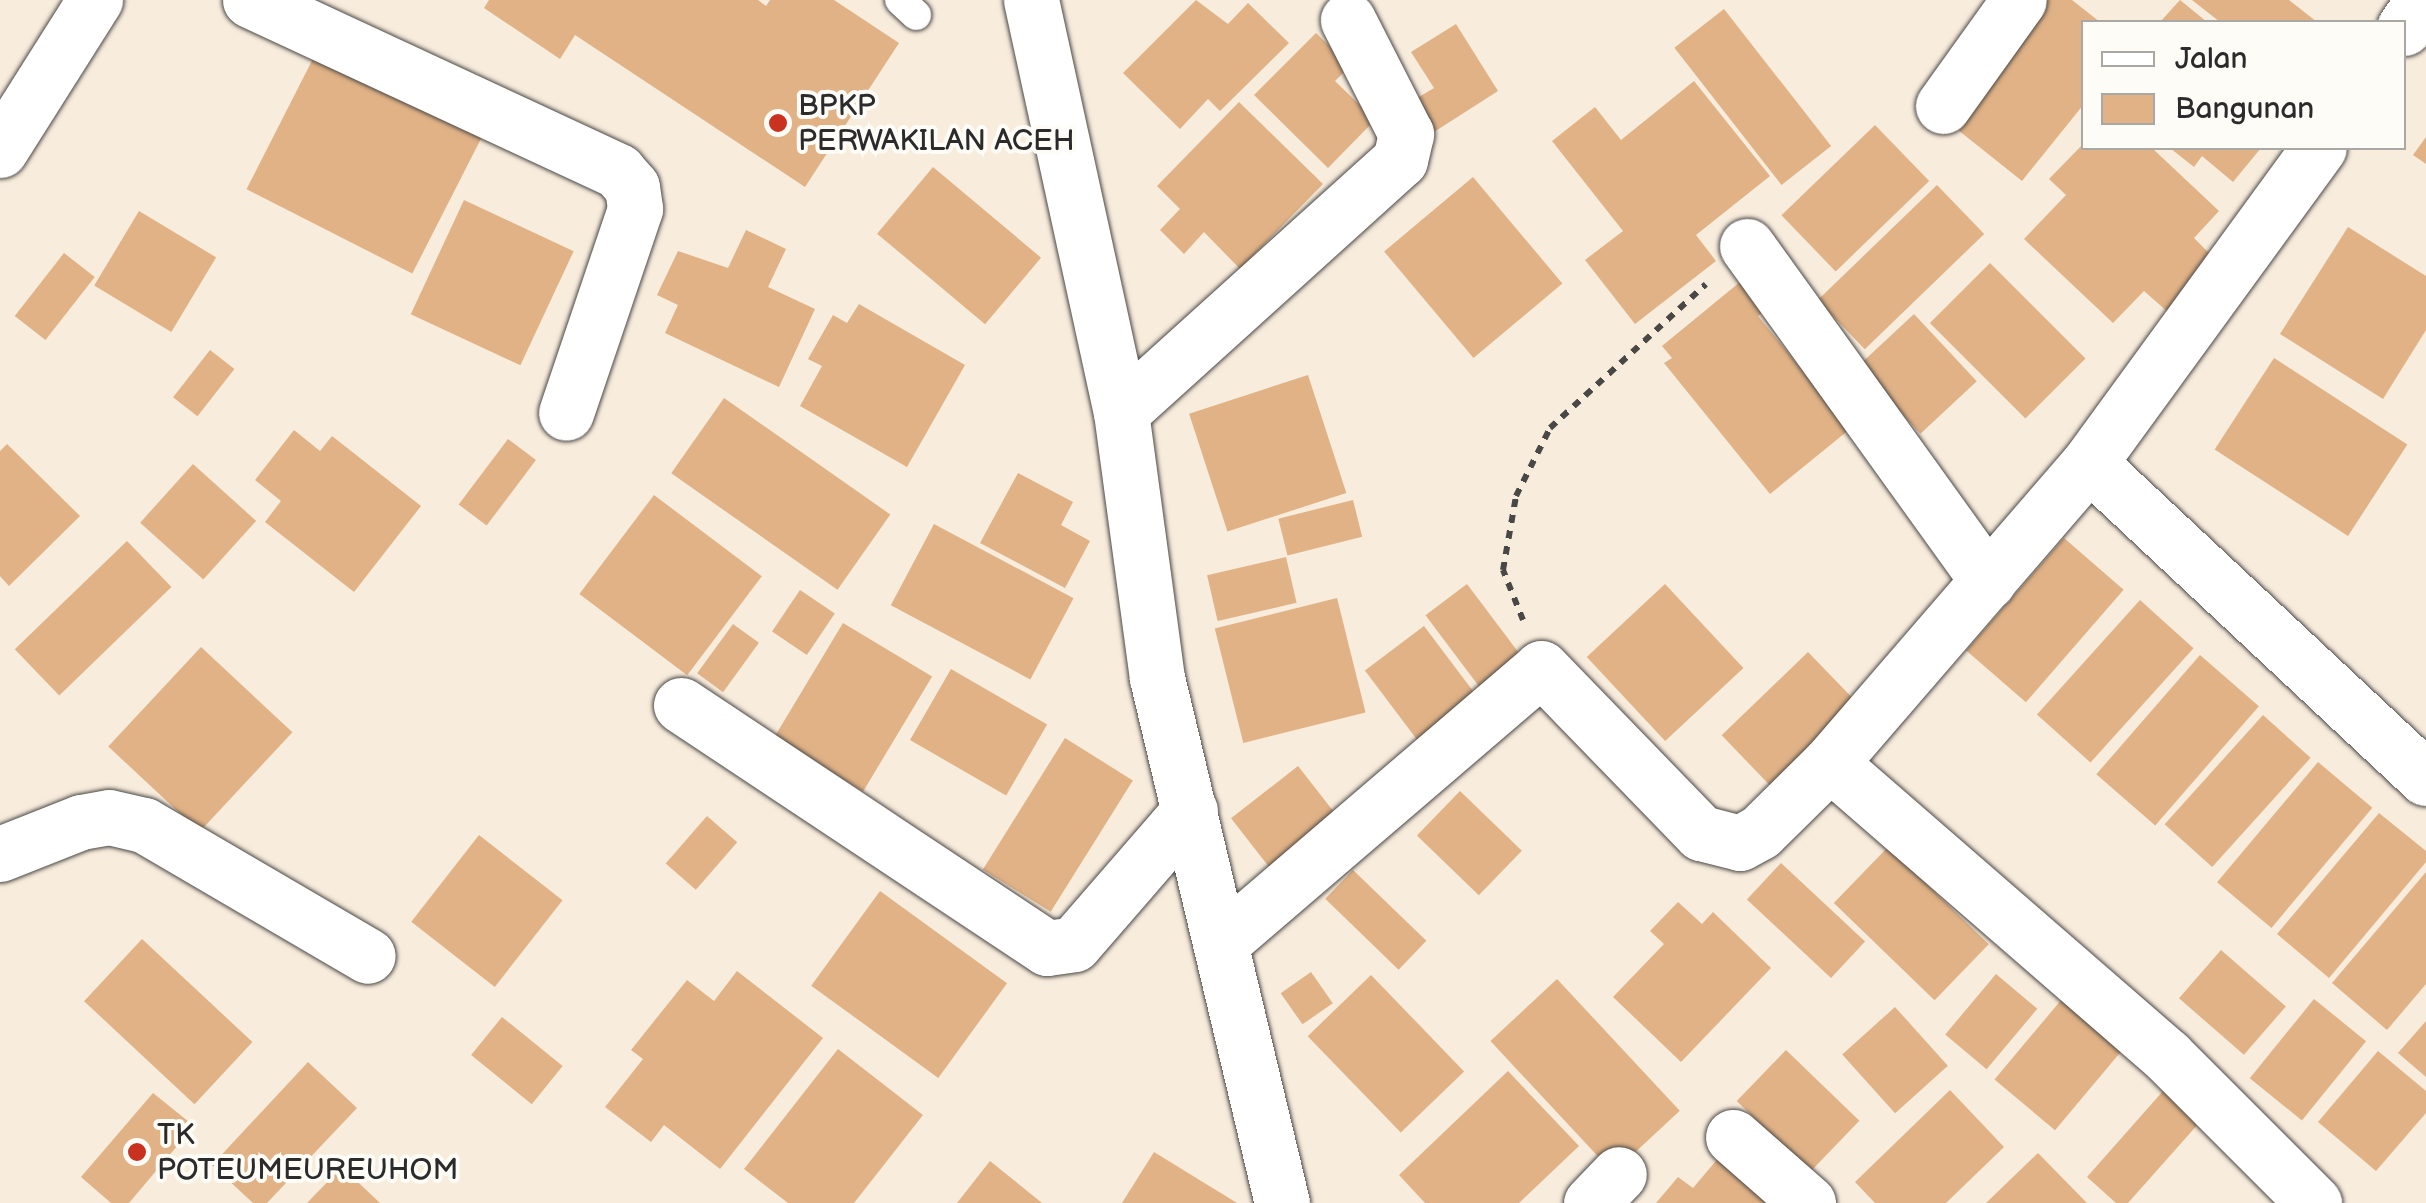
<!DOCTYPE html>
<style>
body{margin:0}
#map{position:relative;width:2426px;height:1203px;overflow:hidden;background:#f8ecdc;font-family:"Balsamiq Sans",sans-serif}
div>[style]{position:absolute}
.building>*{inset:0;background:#e1b286;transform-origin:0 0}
.path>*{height:6px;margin-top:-3px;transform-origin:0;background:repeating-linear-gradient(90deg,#4a4846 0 8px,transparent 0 16px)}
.roads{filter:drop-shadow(0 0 2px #4a4846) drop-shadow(0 0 2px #4a4846)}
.service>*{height:30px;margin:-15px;padding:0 15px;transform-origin:15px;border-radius:15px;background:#fff}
.minor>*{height:55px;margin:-27.5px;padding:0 27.5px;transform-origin:27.5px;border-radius:27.5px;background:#fff}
.primary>*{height:55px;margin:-27.5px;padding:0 27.5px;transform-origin:27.5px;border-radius:27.5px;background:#fff}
.dots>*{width:28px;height:28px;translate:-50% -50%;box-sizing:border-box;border:5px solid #fdfcf7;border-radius:50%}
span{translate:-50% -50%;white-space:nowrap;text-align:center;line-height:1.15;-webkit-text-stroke:8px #fdfcf7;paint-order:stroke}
.poi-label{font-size:30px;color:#2b2b2b}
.left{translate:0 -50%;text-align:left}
.legend{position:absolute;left:2081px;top:20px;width:325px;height:130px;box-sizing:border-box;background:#fdfcf7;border:2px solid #a9a8a5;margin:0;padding:12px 18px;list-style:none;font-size:30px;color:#2b2b2b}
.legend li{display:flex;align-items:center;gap:20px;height:50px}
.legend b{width:50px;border:2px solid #a9a8a5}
</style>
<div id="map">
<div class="building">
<i style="clip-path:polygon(489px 0,758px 0,766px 6px,770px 0,834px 0,899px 43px,805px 187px,575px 35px,560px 59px,484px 8px)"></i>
<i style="clip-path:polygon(1196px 0,1228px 24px,1248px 3px,1289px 43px,1220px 111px,1208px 99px,1180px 129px,1123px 73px)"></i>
<i style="clip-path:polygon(2037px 0,2072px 0,2100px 22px,2084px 22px,2084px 104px,2022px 181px,1943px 118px)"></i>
<i style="clip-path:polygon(2180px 0,2207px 22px,2160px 22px)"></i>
<i style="clip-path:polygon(2192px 0,2289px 0,2317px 22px,2220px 22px)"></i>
<i style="left:1724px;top:9px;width:174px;height:63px;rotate:52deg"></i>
<i style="clip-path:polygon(1456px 24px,1498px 91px,1434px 132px,1414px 100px,1434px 88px,1411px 52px)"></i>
<i style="clip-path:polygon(1316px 33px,1350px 66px,1335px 81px,1375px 120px,1328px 168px,1254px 95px)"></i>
<i style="left:321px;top:43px;width:186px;height:164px;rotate:27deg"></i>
<i style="clip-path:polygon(1694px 81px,1770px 176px,1696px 235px,1716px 261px,1635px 324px,1585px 260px,1623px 231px,1552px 141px,1595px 107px,1621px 140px)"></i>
<i style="clip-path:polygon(1239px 102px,1323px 184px,1240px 269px,1204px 232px,1184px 254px,1160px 230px,1180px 209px,1157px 186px)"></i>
<i style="left:1875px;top:125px;width:78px;height:130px;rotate:46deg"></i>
<i style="clip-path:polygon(2426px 137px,2426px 164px,2413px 155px)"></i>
<i style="clip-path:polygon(2084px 143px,2152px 148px,2219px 211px,2194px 238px,2217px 261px,2169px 313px,2144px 291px,2113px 323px,2024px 239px,2066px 195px,2049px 179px)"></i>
<i style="clip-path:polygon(2170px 148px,2261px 148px,2233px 182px,2202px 156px,2194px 167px)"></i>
<i style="left:933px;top:167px;width:141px;height:87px;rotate:40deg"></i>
<i style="left:1473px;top:177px;width:139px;height:116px;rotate:50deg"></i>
<i style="left:1937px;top:185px;width:68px;height:166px;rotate:46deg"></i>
<i style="left:464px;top:200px;width:121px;height:126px;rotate:25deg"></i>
<i style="left:139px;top:211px;width:90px;height:87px;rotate:31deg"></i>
<i style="clip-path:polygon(2348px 227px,2426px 276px,2426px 330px,2383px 399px,2280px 334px)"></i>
<i style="clip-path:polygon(746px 230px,786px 249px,768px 287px,815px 309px,779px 387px,665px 333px,678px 305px,657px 295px,678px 251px,728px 268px)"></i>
<i style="left:64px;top:253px;width:39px;height:80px;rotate:38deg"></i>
<i style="left:1990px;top:263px;width:135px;height:85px;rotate:45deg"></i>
<i style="clip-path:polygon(1740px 282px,1764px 312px,1758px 316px,1850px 429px,1770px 494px,1664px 363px,1672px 358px,1662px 346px)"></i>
<i style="clip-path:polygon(859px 304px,965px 365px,907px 467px,800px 406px,822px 366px,808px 359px,833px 315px,847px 323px)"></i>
<i style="left:1914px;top:314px;width:92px;height:77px;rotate:47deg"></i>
<i style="left:210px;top:350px;width:31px;height:60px;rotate:38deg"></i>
<i style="left:2274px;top:358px;width:159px;height:109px;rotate:33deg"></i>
<i style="left:1308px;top:375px;width:124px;height:125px;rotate:72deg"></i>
<i style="left:724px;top:398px;width:203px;height:92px;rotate:35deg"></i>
<i style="clip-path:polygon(294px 430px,320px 451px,332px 436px,421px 506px,354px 592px,265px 522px,281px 501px,255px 480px)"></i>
<i style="left:508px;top:439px;width:35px;height:82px;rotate:37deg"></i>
<i style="clip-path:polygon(7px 444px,80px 516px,9px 586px,0 576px,0 451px)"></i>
<i style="left:193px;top:464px;width:85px;height:79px;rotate:42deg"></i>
<i style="clip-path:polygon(1018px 473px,1073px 502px,1061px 525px,1090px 541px,1065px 588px,980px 543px)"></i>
<i style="left:654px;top:495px;width:135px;height:124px;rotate:37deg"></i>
<i style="left:1353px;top:500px;width:38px;height:77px;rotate:76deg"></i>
<i style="left:934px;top:524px;width:158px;height:92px;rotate:28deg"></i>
<i style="left:2064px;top:538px;width:79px;height:149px;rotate:41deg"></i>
<i style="left:127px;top:541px;width:64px;height:156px;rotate:46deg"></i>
<i style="left:1286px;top:557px;width:47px;height:81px;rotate:77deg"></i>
<i style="left:1467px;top:584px;width:90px;height:52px;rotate:53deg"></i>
<i style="left:1665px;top:584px;width:115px;height:107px;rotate:47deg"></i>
<i style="left:800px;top:590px;width:42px;height:50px;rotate:34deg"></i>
<i style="left:1337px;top:598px;width:118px;height:126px;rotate:76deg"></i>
<i style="left:2140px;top:600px;width:72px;height:154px;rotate:42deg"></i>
<i style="left:843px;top:623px;width:104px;height:134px;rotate:31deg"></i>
<i style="left:733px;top:624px;width:32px;height:61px;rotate:36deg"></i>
<i style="left:1424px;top:626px;width:92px;height:74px;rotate:53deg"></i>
<i style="left:201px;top:647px;width:125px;height:136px;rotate:43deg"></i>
<i style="left:1808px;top:652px;width:71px;height:120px;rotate:46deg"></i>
<i style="left:2200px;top:655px;width:78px;height:158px;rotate:41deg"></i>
<i style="left:951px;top:669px;width:111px;height:82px;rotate:30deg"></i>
<i style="left:2263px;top:715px;width:64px;height:147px;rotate:42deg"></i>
<i style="left:1065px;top:738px;width:80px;height:155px;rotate:32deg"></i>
<i style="left:2318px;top:762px;width:71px;height:157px;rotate:40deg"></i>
<i style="left:1298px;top:766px;width:80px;height:85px;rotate:52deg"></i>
<i style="left:1460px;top:791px;width:86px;height:62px;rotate:44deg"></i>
<i style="clip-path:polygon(2379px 813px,2426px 851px,2426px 862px,2329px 978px,2277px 934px)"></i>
<i style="left:707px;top:816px;width:40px;height:63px;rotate:41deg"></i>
<i style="left:479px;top:835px;width:106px;height:110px;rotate:38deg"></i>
<i style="left:1888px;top:847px;width:140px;height:78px;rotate:44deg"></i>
<i style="left:1781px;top:863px;width:115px;height:50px;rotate:43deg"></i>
<i style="left:1353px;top:870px;width:102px;height:40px;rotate:44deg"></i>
<i style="clip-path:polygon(2426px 872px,2426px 984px,2387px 1030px,2332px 983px)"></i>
<i style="left:880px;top:891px;width:157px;height:117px;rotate:36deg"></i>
<i style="clip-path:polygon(1678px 902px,1702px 924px,1713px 912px,1771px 968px,1681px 1062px,1613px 997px,1664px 944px,1650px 931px)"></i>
<i style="left:142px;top:939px;width:151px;height:85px;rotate:43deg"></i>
<i style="left:2221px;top:950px;width:86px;height:64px;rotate:41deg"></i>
<i style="clip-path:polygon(737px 971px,823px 1038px,720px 1169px,664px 1125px,651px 1142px,605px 1107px,643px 1059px,631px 1050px,687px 980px,714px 1001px)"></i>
<i style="left:1311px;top:972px;width:38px;height:37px;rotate:55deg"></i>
<i style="left:1996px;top:974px;width:54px;height:79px;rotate:40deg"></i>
<i style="left:1371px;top:975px;width:134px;height:88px;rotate:46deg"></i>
<i style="left:1557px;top:979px;width:180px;height:91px;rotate:47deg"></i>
<i style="left:2062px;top:999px;width:79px;height:105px;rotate:40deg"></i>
<i style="left:2314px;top:999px;width:67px;height:102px;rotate:39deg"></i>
<i style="left:1895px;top:1007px;width:79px;height:71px;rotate:48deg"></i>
<i style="left:502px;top:1017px;width:78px;height:49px;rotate:39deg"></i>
<i style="clip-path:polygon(2426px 1021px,2426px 1077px,2398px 1053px)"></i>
<i style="clip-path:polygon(838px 1049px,923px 1115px,854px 1203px,788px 1203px,744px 1169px)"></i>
<i style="left:1786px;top:1050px;width:102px;height:71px;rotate:44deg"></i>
<i style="clip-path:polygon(2378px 1051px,2426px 1091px,2426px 1113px,2376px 1171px,2318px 1122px)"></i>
<i style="clip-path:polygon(308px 1062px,357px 1108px,267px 1203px,253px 1203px,212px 1165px)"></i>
<i style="clip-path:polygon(1508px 1071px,1579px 1146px,1519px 1203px,1425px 1203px,1399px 1175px)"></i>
<i style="clip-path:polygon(2171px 1082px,2207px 1114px,2128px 1203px,2116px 1203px,2087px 1177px)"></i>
<i style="clip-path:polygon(1950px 1090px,2004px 1147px,1946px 1203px,1875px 1203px,1855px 1182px)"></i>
<i style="clip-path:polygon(153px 1093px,194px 1126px,129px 1203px,111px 1203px,81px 1177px)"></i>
<i style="clip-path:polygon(1726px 1149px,1791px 1203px,1656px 1203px,1678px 1177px,1693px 1188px)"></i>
<i style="clip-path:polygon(1154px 1152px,1237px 1203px,1122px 1203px)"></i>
<i style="clip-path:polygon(2038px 1153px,2087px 1203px,1986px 1203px)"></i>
<i style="clip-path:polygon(990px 1161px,1042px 1203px,957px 1203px)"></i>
<i style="clip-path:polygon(342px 1167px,380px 1203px,307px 1203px)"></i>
</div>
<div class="path">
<i style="left:1523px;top:620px;width:54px;rotate:-111.8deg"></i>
<i style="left:1503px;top:570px;width:75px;rotate:-80deg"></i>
<i style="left:1516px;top:496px;width:76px;rotate:-63.4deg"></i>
<i style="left:1550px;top:428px;width:212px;rotate:-42.7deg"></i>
</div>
<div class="roads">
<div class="service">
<i style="left:900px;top:0;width:22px;rotate:43deg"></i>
</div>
<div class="minor">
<i style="left:250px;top:0;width:406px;rotate:24.9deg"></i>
<i style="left:618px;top:171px;width:21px;rotate:49deg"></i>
<i style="left:632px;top:187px;width:22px;rotate:82deg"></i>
<i style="left:635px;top:209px;width:215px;rotate:108.7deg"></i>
<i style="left:1031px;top:0;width:422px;rotate:77.7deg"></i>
<i style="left:1121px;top:412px;width:268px;rotate:82.3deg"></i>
<i style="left:1157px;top:678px;width:540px;rotate:76.61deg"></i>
<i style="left:2404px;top:28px;width:34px;rotate:-56deg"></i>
<i style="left:1943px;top:106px;width:130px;rotate:-54.4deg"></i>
<i style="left:1747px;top:246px;width:413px;rotate:54.3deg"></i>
<i style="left:1121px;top:412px;width:376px;rotate:-42.1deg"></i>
<i style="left:1400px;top:160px;width:27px;rotate:-77deg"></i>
<i style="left:1406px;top:134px;width:128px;rotate:-117deg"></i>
<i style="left:2089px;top:463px;width:461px;rotate:43.1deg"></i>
<i style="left:681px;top:705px;width:439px;rotate:33.6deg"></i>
<i style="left:1047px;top:948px;width:27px;rotate:-8deg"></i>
<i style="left:1074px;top:944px;width:177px;rotate:-49.1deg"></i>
<i style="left:1830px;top:763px;width:447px;rotate:41deg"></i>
<i style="left:2167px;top:1056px;width:208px;rotate:45deg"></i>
<i style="left:0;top:854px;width:87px;rotate:-21.6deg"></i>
<i style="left:81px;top:822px;width:28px;rotate:-10deg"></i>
<i style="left:109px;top:817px;width:36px;rotate:13deg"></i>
<i style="left:144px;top:825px;width:259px;rotate:30.3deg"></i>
<i style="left:1223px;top:941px;width:419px;rotate:-40.6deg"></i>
<i style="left:1541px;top:668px;width:230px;rotate:45.9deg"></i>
<i style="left:1701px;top:833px;width:40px;rotate:14.4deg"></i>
<i style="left:1740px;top:843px;width:23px;rotate:-29deg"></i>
<i style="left:1760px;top:832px;width:98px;rotate:-44.6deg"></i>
<i style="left:1830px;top:763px;width:396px;rotate:-49.2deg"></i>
<i style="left:2089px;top:463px;width:390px;rotate:-53.9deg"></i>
<i style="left:1733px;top:1137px;width:100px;rotate:41.3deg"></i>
<i style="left:1591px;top:1203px;width:40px;rotate:-46deg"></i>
</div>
<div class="primary">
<i style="left:0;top:150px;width:178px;rotate:-57.7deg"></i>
</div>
</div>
<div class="dots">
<i style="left:778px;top:123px;background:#c8321e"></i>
<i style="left:137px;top:1152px;background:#c8321e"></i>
</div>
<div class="poi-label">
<span class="left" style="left:798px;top:123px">BPKP<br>PERWAKILAN ACEH</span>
<span class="left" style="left:157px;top:1152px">TK<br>POTEUMEUREUHOM</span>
</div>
<ul class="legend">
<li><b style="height:12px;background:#fff"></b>Jalan</li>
<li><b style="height:28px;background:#e1b286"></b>Bangunan</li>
</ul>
</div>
